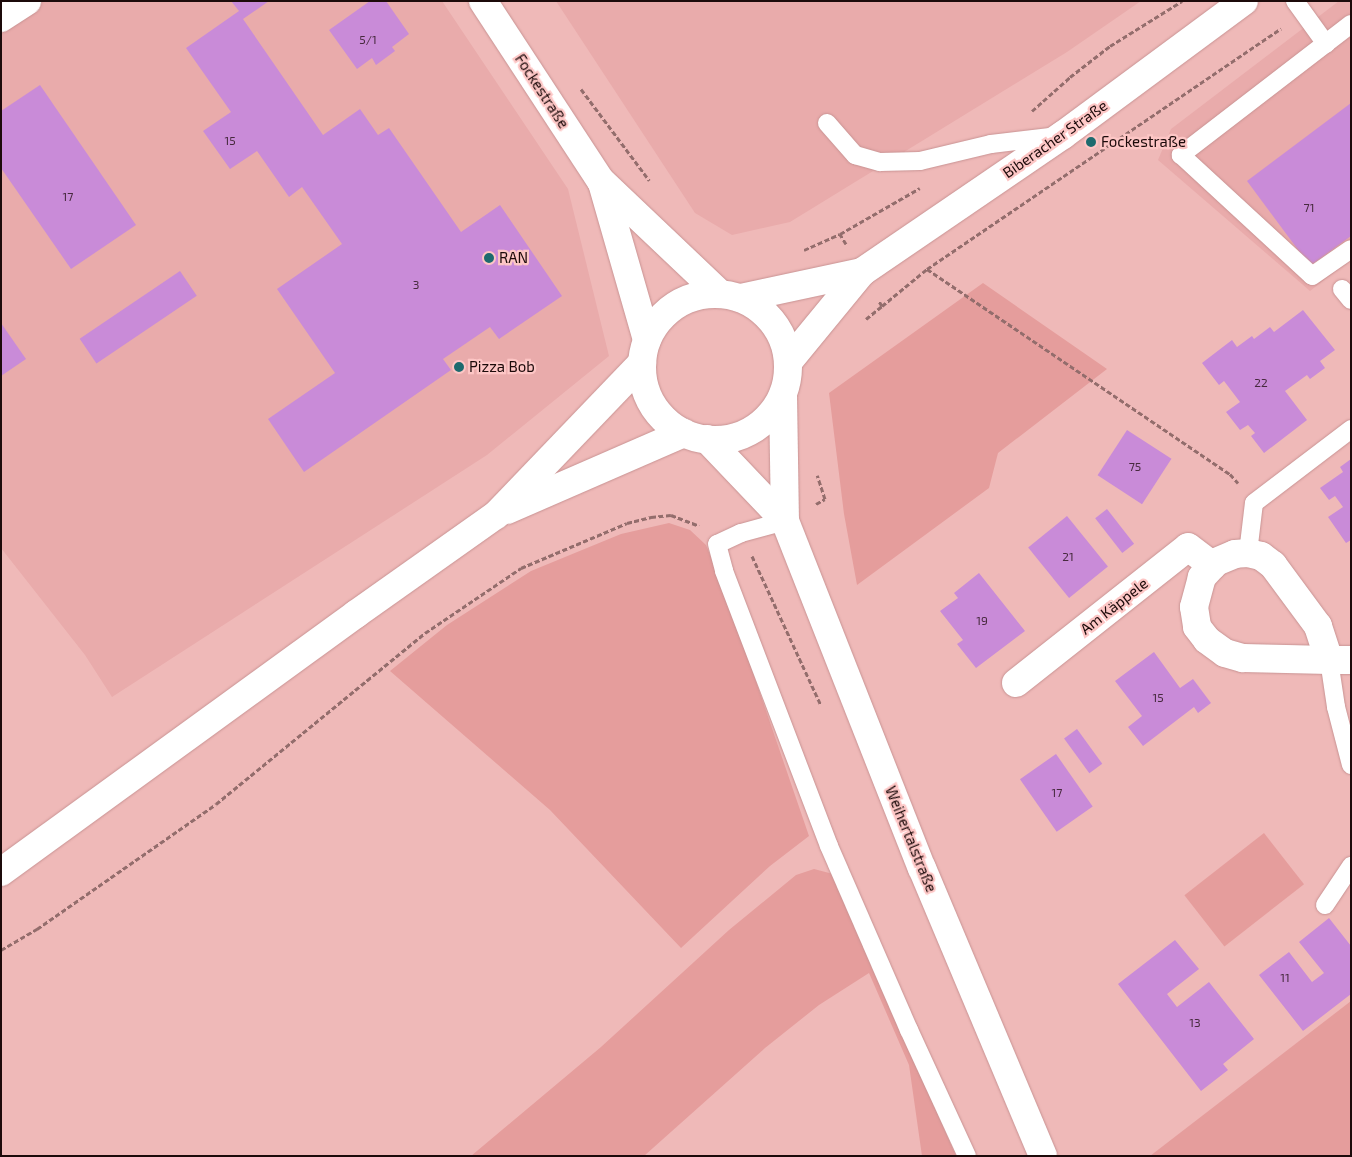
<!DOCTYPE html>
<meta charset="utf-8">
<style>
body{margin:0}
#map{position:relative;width:1352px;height:1157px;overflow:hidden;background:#efb9b8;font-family:"Exo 2",sans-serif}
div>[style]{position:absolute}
.built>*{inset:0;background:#e9abab}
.green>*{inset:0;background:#e59d9c;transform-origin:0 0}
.building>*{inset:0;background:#c98bd8;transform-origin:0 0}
.path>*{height:3px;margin-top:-1.5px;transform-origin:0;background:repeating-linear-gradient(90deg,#936d6c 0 5px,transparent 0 7.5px)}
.roads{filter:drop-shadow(0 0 1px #c89393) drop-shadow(0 0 1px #c89393)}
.service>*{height:18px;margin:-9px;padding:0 9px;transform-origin:9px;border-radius:9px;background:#fff}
.minor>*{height:28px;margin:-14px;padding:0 14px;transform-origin:14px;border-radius:14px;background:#fff}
.tertiary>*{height:28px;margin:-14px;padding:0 14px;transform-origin:14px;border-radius:14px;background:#fff}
.secondary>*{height:28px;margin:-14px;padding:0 14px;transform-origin:14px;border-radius:14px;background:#fff}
.secondary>.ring{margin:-14px;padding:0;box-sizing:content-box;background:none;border:28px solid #fff;border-radius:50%}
.dots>*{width:14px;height:14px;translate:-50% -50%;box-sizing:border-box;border:2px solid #fdc6c5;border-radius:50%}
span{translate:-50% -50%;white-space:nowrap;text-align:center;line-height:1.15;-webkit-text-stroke:4.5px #fdc6c5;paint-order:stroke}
.number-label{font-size:12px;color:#472a3e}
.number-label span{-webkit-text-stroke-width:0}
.street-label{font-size:15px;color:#1c0a0a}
.poi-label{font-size:15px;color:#1c0a0a}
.left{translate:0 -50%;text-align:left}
.frame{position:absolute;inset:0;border:2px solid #1c0a0a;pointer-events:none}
</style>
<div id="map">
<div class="built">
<i style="clip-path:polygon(1px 1px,442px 1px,568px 189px,609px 356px,487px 455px,112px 697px,85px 655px,1px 548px)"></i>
<i style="clip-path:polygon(556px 1px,1141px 1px,1067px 52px,790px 222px,732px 235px,695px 213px)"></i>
<i style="clip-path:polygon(1339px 1px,1351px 1px,1351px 259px,1310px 291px,1158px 160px,1171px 129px)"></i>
</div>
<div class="green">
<i style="clip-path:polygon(983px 283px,1107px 369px,998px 453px,989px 488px,857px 585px,844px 514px,829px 393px)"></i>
<i style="clip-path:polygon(669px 523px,690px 530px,706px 545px,726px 594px,809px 836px,770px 866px,681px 948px,550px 810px,390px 671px,447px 625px,531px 571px,621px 534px)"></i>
<i style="left:1264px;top:833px;width:65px;height:101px;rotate:52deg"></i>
<i style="clip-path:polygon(814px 869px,833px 874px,956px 1156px,922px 1156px,909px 1065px,869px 973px,819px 1005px,765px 1048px,644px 1156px,471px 1156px,601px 1047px,729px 930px,796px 875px)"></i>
<i style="clip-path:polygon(1351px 1001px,1351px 1156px,1150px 1156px)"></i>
</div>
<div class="building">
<i style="clip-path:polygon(231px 1px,269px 1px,243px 19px,323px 135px,360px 109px,378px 135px,389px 128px,461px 232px,500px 205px,562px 296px,499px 339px,490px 327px,443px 359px,451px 370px,304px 472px,268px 419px,335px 373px,277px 289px,342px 244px,302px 187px,289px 197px,257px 151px,230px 169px,203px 131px,231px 112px,186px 48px,239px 11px)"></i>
<i style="clip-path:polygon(370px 1px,386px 1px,409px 34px,392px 47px,395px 51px,376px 65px,372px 58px,357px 69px,329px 30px)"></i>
<i style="clip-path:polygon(40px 85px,136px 225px,71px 269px,1px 168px,1px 111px)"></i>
<i style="clip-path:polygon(1351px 103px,1351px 236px,1310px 266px,1247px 181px)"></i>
<i style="left:180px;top:271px;width:30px;height:121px;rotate:56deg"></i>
<i style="clip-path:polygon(1303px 310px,1335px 350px,1320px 361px,1325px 368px,1310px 379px,1307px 375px,1285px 391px,1307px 420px,1264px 453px,1251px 436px,1255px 433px,1248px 425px,1240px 430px,1226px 412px,1240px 402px,1224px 381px,1219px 385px,1202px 363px,1232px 340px,1237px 347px,1252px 336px,1254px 339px,1270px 327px,1274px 332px)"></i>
<i style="clip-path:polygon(1px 323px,26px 359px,1px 376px)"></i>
<i style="left:1127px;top:430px;width:53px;height:54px;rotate:33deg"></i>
<i style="clip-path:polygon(1351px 459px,1351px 540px,1346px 543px,1328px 517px,1343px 507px,1335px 496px,1329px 500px,1320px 488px,1343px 472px,1340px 467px)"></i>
<i style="left:1107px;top:509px;width:44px;height:15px;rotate:52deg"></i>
<i style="left:1067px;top:516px;width:65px;height:50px;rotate:51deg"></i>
<i style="clip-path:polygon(979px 573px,1025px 631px,976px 668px,957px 644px,963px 640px,940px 611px,958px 598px,954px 593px)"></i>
<i style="clip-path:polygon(1154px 652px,1180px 688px,1193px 679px,1211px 703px,1198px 713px,1194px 707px,1143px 746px,1128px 727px,1142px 716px,1115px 681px)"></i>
<i style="left:1077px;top:729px;width:43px;height:16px;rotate:54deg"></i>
<i style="left:1056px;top:754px;width:64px;height:44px;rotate:55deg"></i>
<i style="clip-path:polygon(1329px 918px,1351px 946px,1351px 994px,1303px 1031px,1259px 975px,1289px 952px,1312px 982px,1324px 973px,1299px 942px)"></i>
<i style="clip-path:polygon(1175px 940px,1199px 969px,1167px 994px,1177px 1007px,1209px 982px,1254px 1039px,1223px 1064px,1228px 1070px,1201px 1091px,1118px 984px)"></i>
</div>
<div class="path">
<i style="left:581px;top:89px;width:114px;rotate:53.2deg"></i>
<i style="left:1032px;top:111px;width:51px;rotate:-41.8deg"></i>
<i style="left:1070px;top:77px;width:51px;rotate:-37.8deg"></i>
<i style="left:1110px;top:46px;width:85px;rotate:-32deg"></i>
<i style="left:846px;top:244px;width:12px;rotate:-121deg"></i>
<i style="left:840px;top:234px;width:92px;rotate:-29.9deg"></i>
<i style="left:804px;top:250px;width:39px;rotate:-24deg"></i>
<i style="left:927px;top:269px;width:366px;rotate:34.1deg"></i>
<i style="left:1230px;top:474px;width:12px;rotate:48deg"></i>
<i style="left:882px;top:306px;width:58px;rotate:-39.4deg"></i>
<i style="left:927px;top:269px;width:428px;rotate:-34.2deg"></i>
<i style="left:866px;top:319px;width:21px;rotate:-39deg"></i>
<i style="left:882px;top:306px;width:6px;rotate:-121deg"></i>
<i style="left:816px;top:504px;width:10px;rotate:-29deg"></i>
<i style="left:825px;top:499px;width:25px;rotate:-108deg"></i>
<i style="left:752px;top:556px;width:164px;rotate:65.2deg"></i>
<i style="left:1px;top:950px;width:42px;rotate:-30.3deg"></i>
<i style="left:37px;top:929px;width:218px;rotate:-34.9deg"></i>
<i style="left:216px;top:804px;width:270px;rotate:-39.3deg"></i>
<i style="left:425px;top:633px;width:116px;rotate:-34.1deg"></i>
<i style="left:521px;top:568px;width:115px;rotate:-23deg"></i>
<i style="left:627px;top:523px;width:25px;rotate:-14deg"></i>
<i style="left:651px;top:517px;width:20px;rotate:-6deg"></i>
<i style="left:671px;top:515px;width:30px;rotate:21deg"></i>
</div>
<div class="roads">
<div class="service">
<i style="left:1295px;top:1px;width:53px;rotate:54.2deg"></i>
<i style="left:1351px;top:24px;width:215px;rotate:142.4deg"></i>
<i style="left:1181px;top:155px;width:178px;rotate:42.7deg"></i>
<i style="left:1312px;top:276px;width:47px;rotate:-34.7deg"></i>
<i style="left:827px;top:123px;width:43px;rotate:48.8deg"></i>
<i style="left:855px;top:155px;width:26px;rotate:16deg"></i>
<i style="left:880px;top:162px;width:40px;rotate:-1.4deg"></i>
<i style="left:920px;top:161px;width:73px;rotate:-13.5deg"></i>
<i style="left:991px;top:144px;width:66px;rotate:-6.9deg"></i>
<i style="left:1342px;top:289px;width:14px;rotate:51deg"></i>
<i style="left:785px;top:521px;width:46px;rotate:164.7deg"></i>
<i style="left:741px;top:533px;width:26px;rotate:155deg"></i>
<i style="left:717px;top:544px;width:28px;rotate:75deg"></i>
<i style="left:724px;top:571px;width:294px;rotate:69.1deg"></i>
<i style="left:829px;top:846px;width:201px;rotate:66.5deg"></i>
<i style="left:909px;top:1030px;width:139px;rotate:65.3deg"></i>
<i style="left:1248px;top:553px;width:50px;rotate:-83.2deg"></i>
<i style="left:1254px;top:503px;width:122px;rotate:-37.3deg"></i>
<i style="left:1329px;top:660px;width:48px;rotate:81.5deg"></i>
<i style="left:1336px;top:707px;width:60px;rotate:75.5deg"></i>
<i style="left:1325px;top:905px;width:47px;rotate:-56.3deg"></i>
</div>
<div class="minor">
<i style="left:483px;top:1px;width:215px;rotate:56.8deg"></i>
<i style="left:601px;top:181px;width:163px;rotate:43.5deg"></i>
<i style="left:1px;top:18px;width:31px;rotate:-33deg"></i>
<i style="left:602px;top:183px;width:163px;rotate:74deg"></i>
<i style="left:1329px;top:660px;width:36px;rotate:-108deg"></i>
<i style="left:1318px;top:626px;width:76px;rotate:-126.4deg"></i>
<i style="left:1273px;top:565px;width:15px;rotate:-143deg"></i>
<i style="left:1261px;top:556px;width:13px;rotate:-167deg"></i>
<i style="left:1248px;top:553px;width:13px;rotate:176deg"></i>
<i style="left:1235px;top:554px;width:21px;rotate:157deg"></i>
<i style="left:1216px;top:562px;width:21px;rotate:133deg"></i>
<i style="left:1202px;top:577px;width:31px;rotate:105deg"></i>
<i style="left:1194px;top:607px;width:20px;rotate:81deg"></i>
<i style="left:1197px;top:627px;width:16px;rotate:52deg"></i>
<i style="left:1207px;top:640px;width:22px;rotate:36deg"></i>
<i style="left:1225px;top:653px;width:19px;rotate:16deg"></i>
<i style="left:1243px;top:658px;width:86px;rotate:1.3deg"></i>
<i style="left:1329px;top:660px;width:22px"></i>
<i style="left:1016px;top:683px;width:219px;rotate:-38.3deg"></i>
<i style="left:1188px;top:547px;width:31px;rotate:37deg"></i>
</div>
<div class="tertiary">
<i style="left:783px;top:395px;width:126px;rotate:89.1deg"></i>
<i style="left:785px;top:521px;width:373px;rotate:68.5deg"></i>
<i style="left:922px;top:868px;width:312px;rotate:67.2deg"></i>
<i style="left:707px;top:439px;width:113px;rotate:46.4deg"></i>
</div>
<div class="secondary">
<i class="ring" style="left:642px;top:294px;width:118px;height:118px"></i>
<i style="left:741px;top:298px;width:124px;rotate:-12.1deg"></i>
<i style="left:788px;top:362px;width:117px;rotate:-50.6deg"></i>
<i style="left:862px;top:272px;width:243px;rotate:-34.3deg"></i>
<i style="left:1063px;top:135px;width:225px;rotate:-36.5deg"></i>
<i style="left:507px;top:510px;width:193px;rotate:-23.5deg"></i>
<i style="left:1px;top:872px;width:439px;rotate:-36deg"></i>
<i style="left:356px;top:614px;width:171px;rotate:-35.3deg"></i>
<i style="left:496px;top:515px;width:211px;rotate:-46.2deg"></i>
</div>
</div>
<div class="dots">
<i style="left:1091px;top:142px;background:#1d6a6e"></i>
<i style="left:489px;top:258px;background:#1d6a6e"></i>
<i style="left:459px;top:367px;background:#1d6a6e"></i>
</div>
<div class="number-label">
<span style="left:368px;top:40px">5/1</span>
<span style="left:230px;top:141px">15</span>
<span style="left:68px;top:197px">17</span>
<span style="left:1309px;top:208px">71</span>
<span style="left:416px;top:285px">3</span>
<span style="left:1261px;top:383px">22</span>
<span style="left:1135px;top:467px">75</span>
<span style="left:1068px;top:557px">21</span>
<span style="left:982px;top:621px">19</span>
<span style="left:1158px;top:698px">15</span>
<span style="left:1057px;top:793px">17</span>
<span style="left:1285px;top:978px">11</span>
<span style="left:1195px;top:1023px">13</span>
</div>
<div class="street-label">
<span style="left:542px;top:91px;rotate:57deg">Fockestraße</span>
<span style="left:1055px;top:139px;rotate:-35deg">Biberacher Straße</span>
<span style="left:1114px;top:606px;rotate:-38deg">Am Käppele</span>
<span style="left:911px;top:839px;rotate:68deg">Weihertalstraße</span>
</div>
<div class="poi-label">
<span class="left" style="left:1101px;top:142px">Fockestraße</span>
<span class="left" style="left:499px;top:258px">RAN</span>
<span class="left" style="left:469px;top:367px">Pizza Bob</span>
</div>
<div class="frame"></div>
</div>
